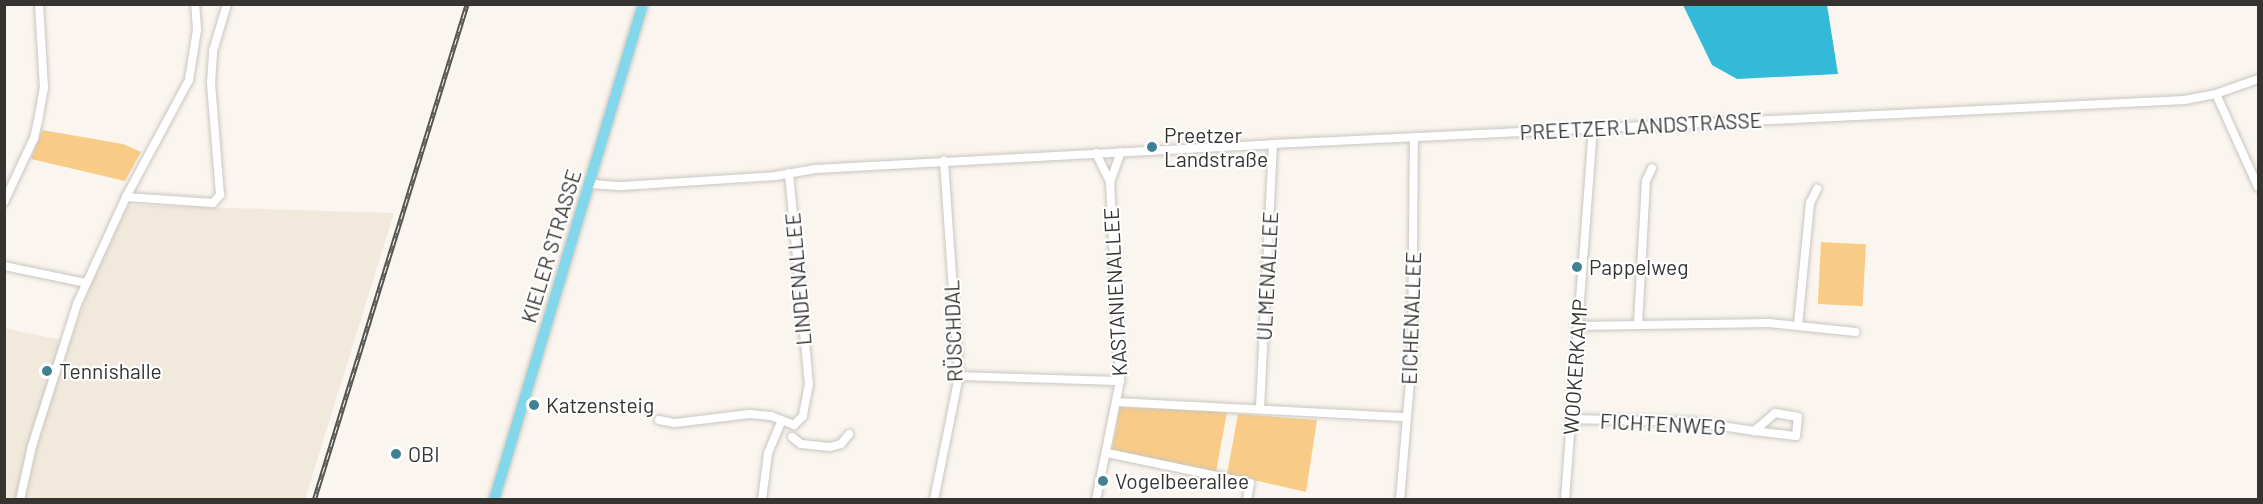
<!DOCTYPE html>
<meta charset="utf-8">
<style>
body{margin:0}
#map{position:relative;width:2263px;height:504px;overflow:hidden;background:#faf6ef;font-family:Barlow,sans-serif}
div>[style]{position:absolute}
.built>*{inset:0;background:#f1e9dc}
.green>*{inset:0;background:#f8cc86;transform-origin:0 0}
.water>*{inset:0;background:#33bad8}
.roads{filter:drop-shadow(0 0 2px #cac6c0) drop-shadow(0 0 2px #cac6c0)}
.minor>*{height:8px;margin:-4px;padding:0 4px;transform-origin:4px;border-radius:4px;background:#fff}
.major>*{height:10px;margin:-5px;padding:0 5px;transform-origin:5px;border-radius:5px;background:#83d7ea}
.rail>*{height:4.5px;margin-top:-2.25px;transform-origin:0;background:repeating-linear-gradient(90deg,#fff 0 7px,#565551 0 14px);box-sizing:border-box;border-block:2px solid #565551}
.dots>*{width:16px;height:16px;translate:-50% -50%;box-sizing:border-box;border:3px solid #fff;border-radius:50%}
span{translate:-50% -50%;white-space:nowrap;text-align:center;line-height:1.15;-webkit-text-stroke:4.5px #fff;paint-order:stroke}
.street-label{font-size:21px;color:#353431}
.poi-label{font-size:21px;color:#353431}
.left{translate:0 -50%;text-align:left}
.frame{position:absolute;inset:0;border:6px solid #353431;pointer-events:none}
</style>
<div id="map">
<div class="built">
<i style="clip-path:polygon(128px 205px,394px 213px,305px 499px,5px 499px,4px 328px,70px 342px,91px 284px)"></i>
</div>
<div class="green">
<i style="clip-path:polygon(42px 130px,123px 144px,141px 152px,125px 181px,31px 159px)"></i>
<i style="left:1821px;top:242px;width:45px;height:62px;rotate:3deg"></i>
<i style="clip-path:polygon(1120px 407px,1227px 412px,1216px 472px,1112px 450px)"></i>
<i style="clip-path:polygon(1238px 414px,1317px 420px,1306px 492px,1227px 474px)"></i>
</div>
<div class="water">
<i style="clip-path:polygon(1683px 5px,1827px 5px,1838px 74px,1737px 79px,1712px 65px)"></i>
</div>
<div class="roads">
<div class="minor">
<i style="left:2216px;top:94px;width:102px;rotate:65.7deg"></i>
<i style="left:1096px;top:153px;width:32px;rotate:64deg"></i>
<i style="left:1110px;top:182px;width:199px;rotate:87.1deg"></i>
<i style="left:1120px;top:381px;width:121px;rotate:101.4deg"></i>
<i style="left:789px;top:173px;width:212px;rotate:84.6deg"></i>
<i style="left:809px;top:384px;width:33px;rotate:101deg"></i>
<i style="left:803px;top:416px;width:13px;rotate:135deg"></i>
<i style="left:1110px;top:182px;width:32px;rotate:-70deg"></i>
<i style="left:591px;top:184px;width:31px;rotate:4deg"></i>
<i style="left:622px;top:186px;width:153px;rotate:-3.7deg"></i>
<i style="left:775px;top:176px;width:41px;rotate:-9.9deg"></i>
<i style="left:815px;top:169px;width:459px;rotate:-3.1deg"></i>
<i style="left:1273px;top:144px;width:913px;rotate:-2.76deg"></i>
<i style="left:2185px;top:100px;width:32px;rotate:-11deg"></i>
<i style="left:2216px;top:94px;width:45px;rotate:-19.7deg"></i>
<i style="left:126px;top:197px;width:87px;rotate:3.9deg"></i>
<i style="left:213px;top:203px;width:11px;rotate:-49deg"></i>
<i style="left:220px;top:195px;width:112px;rotate:-94.6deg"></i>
<i style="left:211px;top:83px;width:32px;rotate:-86deg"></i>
<i style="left:213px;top:51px;width:49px;rotate:-73.4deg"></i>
<i style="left:4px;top:202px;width:71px;rotate:-64.9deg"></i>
<i style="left:34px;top:138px;width:17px;rotate:-77deg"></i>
<i style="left:38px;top:121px;width:34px;rotate:-80deg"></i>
<i style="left:44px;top:88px;width:84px;rotate:-93.4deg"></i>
<i style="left:4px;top:266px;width:84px;rotate:11.7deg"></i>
<i style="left:1638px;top:324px;width:143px;rotate:-86.8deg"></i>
<i style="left:1646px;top:181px;width:14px;rotate:-65deg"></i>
<i style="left:1798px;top:325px;width:123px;rotate:-84.4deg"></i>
<i style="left:1810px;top:203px;width:16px;rotate:-63deg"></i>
<i style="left:1578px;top:326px;width:191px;rotate:-0.9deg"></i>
<i style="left:1769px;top:323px;width:87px;rotate:5.9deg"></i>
<i style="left:959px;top:376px;width:161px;rotate:1.8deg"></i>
<i style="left:1116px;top:402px;width:290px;rotate:3deg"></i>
<i style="left:1260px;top:409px;width:265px;rotate:-87.2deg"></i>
<i style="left:1571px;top:419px;width:124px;rotate:1.4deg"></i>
<i style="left:1695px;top:422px;width:60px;rotate:8.7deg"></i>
<i style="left:1754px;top:431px;width:42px;rotate:6.8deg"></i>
<i style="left:1796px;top:436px;width:19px;rotate:-84deg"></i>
<i style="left:1798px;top:417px;width:23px;rotate:-170deg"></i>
<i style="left:1775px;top:413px;width:28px;rotate:139deg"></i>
<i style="left:659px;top:420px;width:16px;rotate:11deg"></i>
<i style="left:675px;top:423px;width:75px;rotate:-6.9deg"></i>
<i style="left:749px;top:414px;width:22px;rotate:5deg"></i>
<i style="left:771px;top:416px;width:25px;rotate:21deg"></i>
<i style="left:792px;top:437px;width:11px;rotate:38deg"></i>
<i style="left:801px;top:444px;width:29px;rotate:6deg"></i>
<i style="left:830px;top:447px;width:11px;rotate:-15deg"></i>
<i style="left:841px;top:444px;width:13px;rotate:-51deg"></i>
<i style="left:1107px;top:453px;width:146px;rotate:11.8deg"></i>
<i style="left:1250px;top:483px;width:17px;rotate:100deg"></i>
<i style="left:20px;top:500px;width:55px;rotate:-77.5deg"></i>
<i style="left:32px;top:446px;width:149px;rotate:-72.4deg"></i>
<i style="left:77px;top:304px;width:118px;rotate:-65.4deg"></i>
<i style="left:126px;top:197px;width:133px;rotate:-61.7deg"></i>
<i style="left:189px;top:80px;width:51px;rotate:-80.9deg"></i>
<i style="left:197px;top:30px;width:26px;rotate:-94deg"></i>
<i style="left:762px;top:500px;width:47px;rotate:-82.7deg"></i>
<i style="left:768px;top:453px;width:33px;rotate:-67deg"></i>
<i style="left:934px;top:500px;width:126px;rotate:-78.6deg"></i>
<i style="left:959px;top:376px;width:216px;rotate:-94deg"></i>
<i style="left:1400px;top:500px;width:144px;rotate:-85.2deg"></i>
<i style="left:1412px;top:357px;width:220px;rotate:-89.5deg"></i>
<i style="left:1565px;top:500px;width:374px;rotate:-85.7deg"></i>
</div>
<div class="major">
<i style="left:494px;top:500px;width:518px;rotate:-73.28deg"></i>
</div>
</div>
<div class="rail">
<i style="left:314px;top:500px;width:519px;rotate:-72.86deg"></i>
</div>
<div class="dots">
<i style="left:1152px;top:147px;background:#408293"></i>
<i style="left:1577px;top:267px;background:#408293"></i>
<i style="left:47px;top:371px;background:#408293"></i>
<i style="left:534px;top:405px;background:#408293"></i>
<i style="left:396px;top:454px;background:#408293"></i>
<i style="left:1103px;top:481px;background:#408293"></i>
</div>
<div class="street-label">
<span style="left:1641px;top:126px;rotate:-3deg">PREETZER LANDSTRASSE</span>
<span style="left:551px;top:246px;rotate:-73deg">KIELER STRASSE</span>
<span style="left:1267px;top:276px;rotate:-87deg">ULMENALLEE</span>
<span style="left:798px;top:279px;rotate:-95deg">LINDENALLEE</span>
<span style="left:1115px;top:292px;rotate:-93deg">KASTANIENALLEE</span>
<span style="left:1411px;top:318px;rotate:-88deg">EICHENALLEE</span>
<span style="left:953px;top:331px;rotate:-92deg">RÜSCHDAL</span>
<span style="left:1575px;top:367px;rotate:-86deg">WOOKERKAMP</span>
<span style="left:1663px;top:424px;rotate:3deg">FICHTENWEG</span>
</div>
<div class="poi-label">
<span class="left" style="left:1164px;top:147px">Preetzer<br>Landstraße</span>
<span class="left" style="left:1589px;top:267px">Pappelweg</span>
<span class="left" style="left:59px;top:371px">Tennishalle</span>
<span class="left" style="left:546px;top:405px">Katzensteig</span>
<span class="left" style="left:408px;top:454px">OBI</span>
<span class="left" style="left:1115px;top:481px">Vogelbeerallee</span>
</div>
<div class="frame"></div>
</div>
